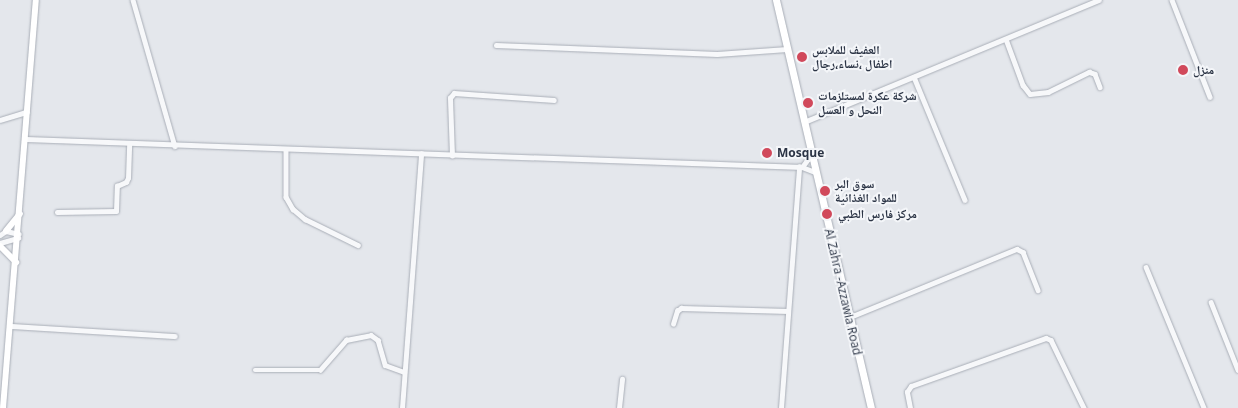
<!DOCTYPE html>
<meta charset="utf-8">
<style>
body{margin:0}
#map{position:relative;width:1238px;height:408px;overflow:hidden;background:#e4e7ec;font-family:"Open Sans","Noto Naskh Arabic",sans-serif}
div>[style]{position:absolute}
.roads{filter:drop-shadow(0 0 1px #a9aeb7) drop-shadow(0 0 1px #a9aeb7)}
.street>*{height:4.5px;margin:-2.25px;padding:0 2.25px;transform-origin:2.25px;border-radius:2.25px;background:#f7f8fa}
.secondary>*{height:6px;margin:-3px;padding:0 3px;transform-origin:3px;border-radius:3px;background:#fff}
.primary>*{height:7px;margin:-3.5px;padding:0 3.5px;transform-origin:3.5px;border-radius:3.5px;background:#fff}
.dots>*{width:14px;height:14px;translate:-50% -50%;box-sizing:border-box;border:2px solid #f4f6f9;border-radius:50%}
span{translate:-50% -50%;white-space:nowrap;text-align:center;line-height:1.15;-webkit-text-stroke:4px #f4f6f9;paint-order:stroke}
.poi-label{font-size:12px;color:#2b3445;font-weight:700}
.left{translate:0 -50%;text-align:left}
.street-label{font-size:12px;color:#2b3445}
</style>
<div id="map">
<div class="roads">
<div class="street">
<i style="left:133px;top:0;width:152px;rotate:74deg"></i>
<i style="left:1172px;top:0;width:104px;rotate:68.6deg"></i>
<i style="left:1006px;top:39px;width:49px;rotate:69.7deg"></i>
<i style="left:1023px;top:85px;width:11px;rotate:52deg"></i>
<i style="left:1030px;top:94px;width:18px;rotate:-6deg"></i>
<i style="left:1048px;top:92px;width:46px;rotate:-26deg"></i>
<i style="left:1089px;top:72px;width:6px;rotate:18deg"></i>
<i style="left:1095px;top:74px;width:14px;rotate:69deg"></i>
<i style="left:496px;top:45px;width:221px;rotate:2.3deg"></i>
<i style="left:717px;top:54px;width:70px;rotate:-4.1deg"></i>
<i style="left:914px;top:77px;width:133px;rotate:67.5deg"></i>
<i style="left:0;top:120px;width:28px;rotate:-17deg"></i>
<i style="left:804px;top:122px;width:319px;rotate:-22.5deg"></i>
<i style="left:26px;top:139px;width:777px;rotate:2.07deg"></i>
<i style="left:802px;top:167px;width:14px;rotate:21deg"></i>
<i style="left:286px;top:150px;width:47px;rotate:90deg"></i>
<i style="left:286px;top:197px;width:14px;rotate:60deg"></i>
<i style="left:293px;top:209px;width:16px;rotate:40deg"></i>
<i style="left:305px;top:219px;width:59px;rotate:26.1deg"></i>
<i style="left:452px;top:156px;width:58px;rotate:-92deg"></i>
<i style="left:450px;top:98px;width:6px;rotate:-51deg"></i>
<i style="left:454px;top:93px;width:100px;rotate:4deg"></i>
<i style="left:802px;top:167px;width:15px;rotate:-53deg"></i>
<i style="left:57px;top:212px;width:59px;rotate:-1deg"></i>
<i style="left:116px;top:211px;width:25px;rotate:-88deg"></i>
<i style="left:117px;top:186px;width:10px;rotate:-24deg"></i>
<i style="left:126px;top:182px;width:4px;rotate:-63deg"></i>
<i style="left:128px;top:178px;width:34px;rotate:-88deg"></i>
<i style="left:0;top:235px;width:7px;rotate:-34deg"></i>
<i style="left:6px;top:231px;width:13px;rotate:13deg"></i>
<i style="left:0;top:243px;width:19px;rotate:-16deg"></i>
<i style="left:1146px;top:267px;width:152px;rotate:67.6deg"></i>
<i style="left:1211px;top:302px;width:73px;rotate:68.3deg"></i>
<i style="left:850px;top:317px;width:180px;rotate:-22.2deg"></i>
<i style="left:1017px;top:249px;width:7px;rotate:27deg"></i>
<i style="left:1023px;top:252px;width:41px;rotate:68.5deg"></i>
<i style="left:673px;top:324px;width:14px;rotate:-73deg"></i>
<i style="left:677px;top:311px;width:5px;rotate:-37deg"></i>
<i style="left:681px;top:308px;width:107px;rotate:1.6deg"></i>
<i style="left:10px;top:326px;width:165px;rotate:3.5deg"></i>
<i style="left:255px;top:370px;width:65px"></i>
<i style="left:320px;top:370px;width:40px;rotate:-49deg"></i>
<i style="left:346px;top:340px;width:25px;rotate:-11deg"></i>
<i style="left:371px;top:335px;width:9px;rotate:36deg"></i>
<i style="left:378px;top:340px;width:26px;rotate:74deg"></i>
<i style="left:385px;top:365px;width:20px;rotate:20deg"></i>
<i style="left:402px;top:408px;width:255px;rotate:-85.7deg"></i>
<i style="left:619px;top:408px;width:29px;rotate:-84deg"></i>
<i style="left:781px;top:408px;width:242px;rotate:-85.7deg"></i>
<i style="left:910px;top:408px;width:16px;rotate:-101deg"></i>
<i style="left:907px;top:392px;width:7px;rotate:-56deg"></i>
<i style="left:911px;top:386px;width:143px;rotate:-19.6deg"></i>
<i style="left:1046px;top:338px;width:5px;rotate:22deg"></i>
<i style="left:1051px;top:340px;width:76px;rotate:64.1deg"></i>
</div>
<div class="secondary">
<i style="left:6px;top:231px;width:22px;rotate:-51deg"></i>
<i style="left:0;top:246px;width:23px;rotate:45deg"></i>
<i style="left:3px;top:408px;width:409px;rotate:-85.4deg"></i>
</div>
<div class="primary">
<i style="left:776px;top:0;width:419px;rotate:76.9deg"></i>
</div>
</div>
<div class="dots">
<i style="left:802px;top:57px;background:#d1495b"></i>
<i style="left:1183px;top:70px;background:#d1495b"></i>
<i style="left:808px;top:103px;background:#d1495b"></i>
<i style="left:767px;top:153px;background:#d1495b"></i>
<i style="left:825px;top:191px;background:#d1495b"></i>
<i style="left:827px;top:214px;background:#d1495b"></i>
</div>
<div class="poi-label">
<span class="left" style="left:812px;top:57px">العفيف للملابس<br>اطفال ،نساء،رجال</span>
<span class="left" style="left:1193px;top:70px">منزل</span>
<span class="left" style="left:818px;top:103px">شركة عكرة لمستلزمات<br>النحل و العسل</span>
<span class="left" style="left:777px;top:153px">Mosque</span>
<span class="left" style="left:835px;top:191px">سوق البر<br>للمواد الغذائية</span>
<span class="left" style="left:838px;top:214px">مركز فارس الطبي</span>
</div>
<div class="street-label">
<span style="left:843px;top:292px;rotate:77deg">Al Zahra -Azzawia Road</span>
</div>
</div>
